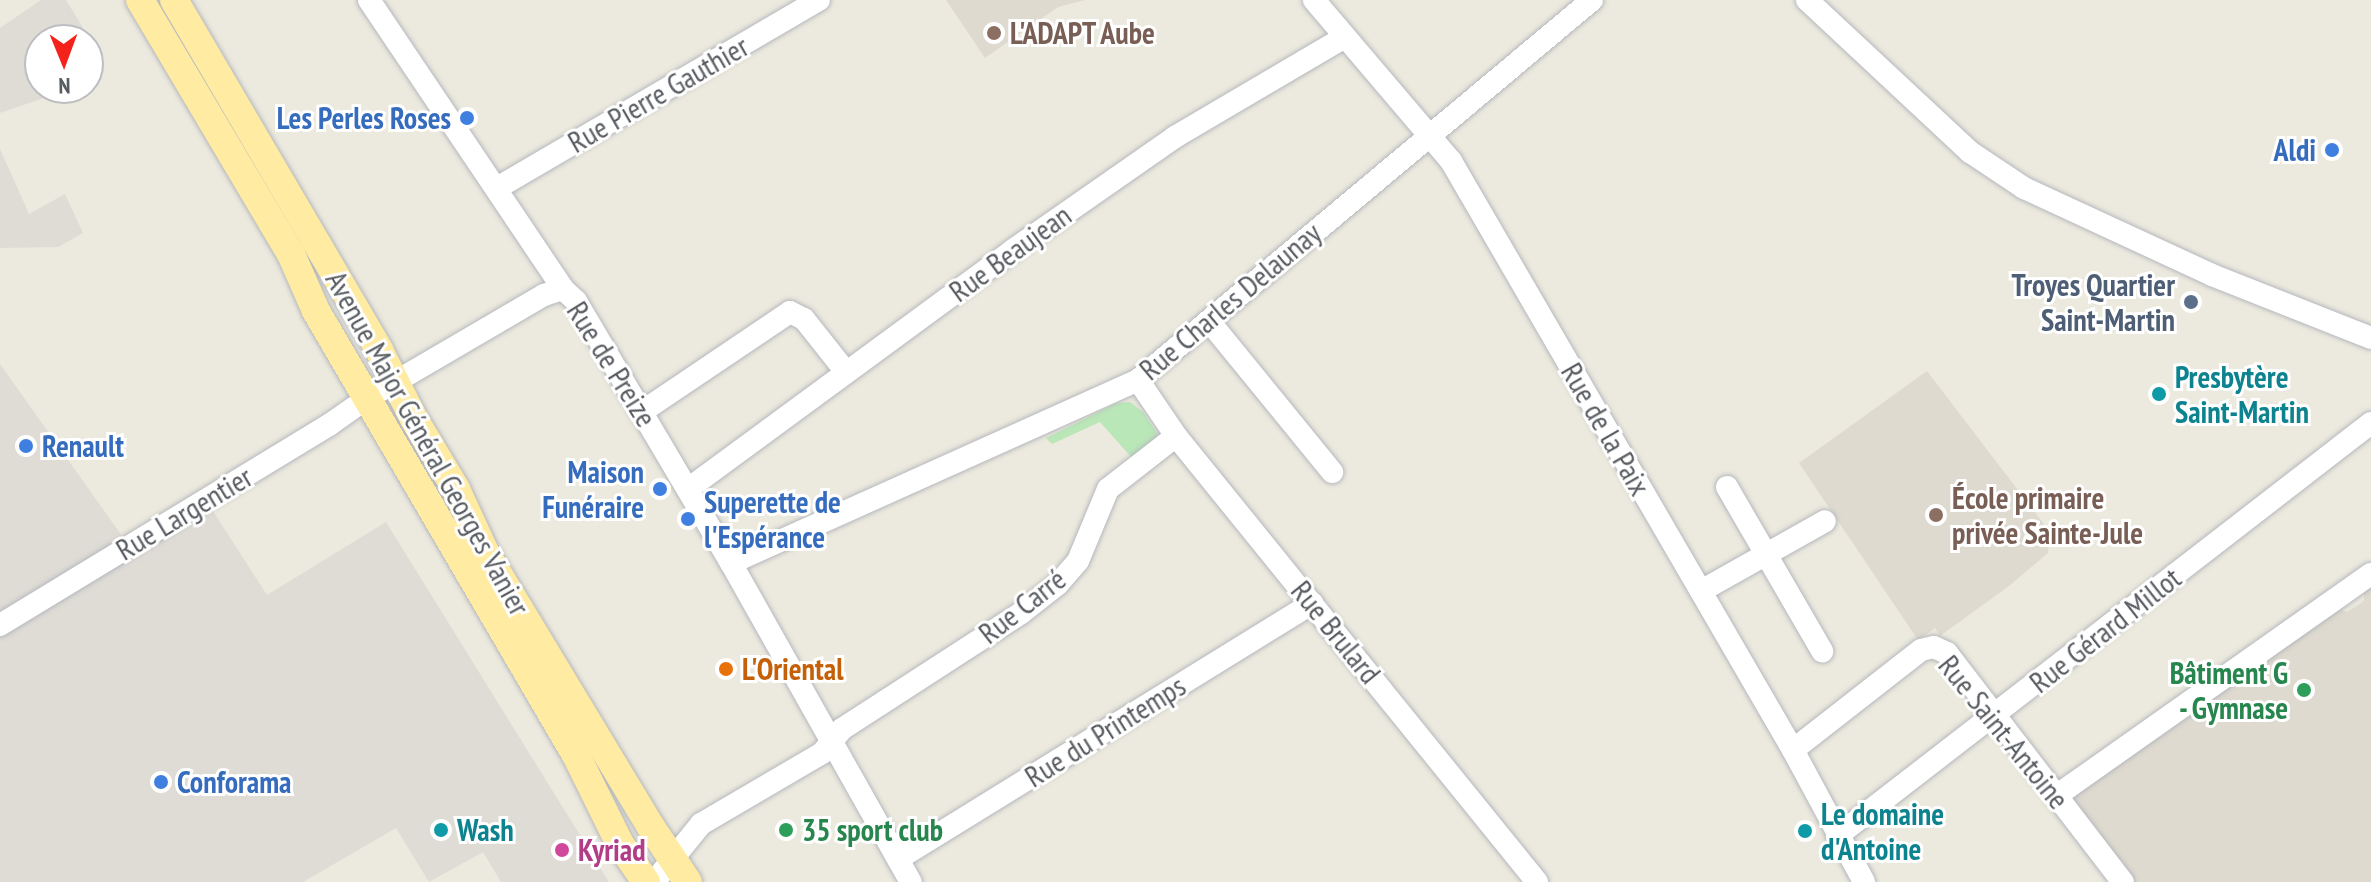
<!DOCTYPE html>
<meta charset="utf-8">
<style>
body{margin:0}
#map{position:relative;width:2371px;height:882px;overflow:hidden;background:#ece9de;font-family:"PT Sans Narrow",sans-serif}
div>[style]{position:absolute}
.industrial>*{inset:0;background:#dfdcd6}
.education>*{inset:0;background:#dfdacf}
.green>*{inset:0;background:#bae7b8}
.roads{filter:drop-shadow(0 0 2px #b5b8bd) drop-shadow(0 0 2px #b5b8bd)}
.minor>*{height:22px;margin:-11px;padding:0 11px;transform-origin:11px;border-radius:11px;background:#fff}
.major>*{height:28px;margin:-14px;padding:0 14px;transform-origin:14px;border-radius:14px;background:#ffeba1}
.dots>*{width:22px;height:22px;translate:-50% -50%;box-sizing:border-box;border:4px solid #fff;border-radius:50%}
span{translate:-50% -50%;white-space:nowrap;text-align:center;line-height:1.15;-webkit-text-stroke:6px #fff;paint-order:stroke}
.education-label{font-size:30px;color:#785e54;font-weight:700}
.left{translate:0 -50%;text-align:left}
.street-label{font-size:30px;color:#585c61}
.shop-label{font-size:30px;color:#366cbe;font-weight:700}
.right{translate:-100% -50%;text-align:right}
.service-label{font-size:30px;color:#4e5e75;font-weight:700}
.culture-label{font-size:30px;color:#0d838f;font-weight:700}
.food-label{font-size:30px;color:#c56008;font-weight:700}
.leisure-label{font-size:30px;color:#27864d;font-weight:700}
.hotel-label{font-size:30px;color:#b23c85;font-weight:700}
.north{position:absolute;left:24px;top:24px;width:80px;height:80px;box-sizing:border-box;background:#fff;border:2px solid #bcbec0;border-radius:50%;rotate:179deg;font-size:22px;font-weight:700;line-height:32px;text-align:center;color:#585c61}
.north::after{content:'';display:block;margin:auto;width:28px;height:36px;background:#f5221c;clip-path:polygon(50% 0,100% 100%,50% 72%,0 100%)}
</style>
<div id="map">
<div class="industrial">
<i style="clip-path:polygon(41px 0,66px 0,104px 62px,88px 72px,88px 40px,40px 40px,40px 88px,60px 88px,41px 99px,0 113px,0 28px)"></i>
<i style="clip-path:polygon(0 149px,29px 214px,65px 194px,83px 233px,58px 247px,0 248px)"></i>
<i style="clip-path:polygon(0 364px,122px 536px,211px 508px,267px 595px,386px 522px,609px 882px,501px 882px,483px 852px,429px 882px,396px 828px,303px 882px,0 882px)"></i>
</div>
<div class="education">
<i style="clip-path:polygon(946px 0,1085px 0,1058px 7px,985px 58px)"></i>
<i style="clip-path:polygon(1927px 371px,2050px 532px,2048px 553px,2009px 586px,1940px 636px,1935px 628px,1918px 640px,1799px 463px)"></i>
<i style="clip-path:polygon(2371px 582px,2371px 882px,2131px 882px,2068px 799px,2336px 608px,2347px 612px,2364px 601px,2364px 586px)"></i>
</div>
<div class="green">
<i style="clip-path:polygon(1130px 402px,1143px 412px,1157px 433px,1156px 438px,1132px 458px,1100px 422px,1052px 444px,1046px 438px,1117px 403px)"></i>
</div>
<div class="roads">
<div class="minor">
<i style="left:369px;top:0;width:348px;rotate:56.1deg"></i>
<i style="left:563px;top:289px;width:18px;rotate:43deg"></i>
<i style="left:576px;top:301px;width:304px;rotate:59.4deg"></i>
<i style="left:731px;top:563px;width:366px;rotate:60.6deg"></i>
<i style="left:1314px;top:0;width:211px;rotate:49.6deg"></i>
<i style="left:1451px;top:161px;width:681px;rotate:59.86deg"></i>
<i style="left:1793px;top:750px;width:150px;rotate:61.7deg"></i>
<i style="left:1807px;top:0;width:223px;rotate:43deg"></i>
<i style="left:1970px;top:152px;width:65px;rotate:33.7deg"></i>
<i style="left:2024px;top:188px;width:207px;rotate:24.8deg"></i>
<i style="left:2212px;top:275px;width:171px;rotate:21.6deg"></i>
<i style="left:497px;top:188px;width:373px;rotate:-30.3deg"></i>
<i style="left:1209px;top:321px;width:195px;rotate:50.8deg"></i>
<i style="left:1138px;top:380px;width:68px;rotate:55.8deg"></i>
<i style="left:1176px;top:436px;width:574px;rotate:51.01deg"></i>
<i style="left:643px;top:411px;width:177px;rotate:-34deg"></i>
<i style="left:790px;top:312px;width:16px;rotate:27deg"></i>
<i style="left:804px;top:319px;width:68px;rotate:51.6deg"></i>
<i style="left:1727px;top:487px;width:190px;rotate:59.9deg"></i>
<i style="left:688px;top:489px;width:403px;rotate:-36.3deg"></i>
<i style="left:1013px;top:250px;width:198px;rotate:-34.9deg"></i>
<i style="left:1175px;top:137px;width:197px;rotate:-30.5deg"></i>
<i style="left:731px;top:563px;width:446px;rotate:-24.2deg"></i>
<i style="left:1138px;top:380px;width:592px;rotate:-39.93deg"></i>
<i style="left:1701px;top:591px;width:142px;rotate:-29.4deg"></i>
<i style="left:0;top:625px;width:385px;rotate:-31.3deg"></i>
<i style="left:329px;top:425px;width:45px;rotate:-35.1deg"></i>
<i style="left:366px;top:399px;width:206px;rotate:-30.3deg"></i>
<i style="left:544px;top:295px;width:20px;rotate:-18deg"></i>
<i style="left:1793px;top:750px;width:162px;rotate:-38deg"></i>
<i style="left:1921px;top:650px;width:13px;rotate:-13deg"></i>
<i style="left:1934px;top:647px;width:14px;rotate:25deg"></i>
<i style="left:1947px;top:653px;width:289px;rotate:52.5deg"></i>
<i style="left:2056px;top:796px;width:385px;rotate:-35.2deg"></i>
<i style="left:1837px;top:836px;width:675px;rotate:-37.72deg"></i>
<i style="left:898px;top:859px;width:487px;rotate:-31.7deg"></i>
<i style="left:654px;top:882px;width:75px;rotate:-51deg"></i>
<i style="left:701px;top:824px;width:140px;rotate:-30.4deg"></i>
<i style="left:822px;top:753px;width:31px;rotate:-50deg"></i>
<i style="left:842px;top:729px;width:213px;rotate:-32.9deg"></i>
<i style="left:1021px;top:613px;width:47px;rotate:-38.1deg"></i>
<i style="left:1058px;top:584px;width:30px;rotate:-49deg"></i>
<i style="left:1078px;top:561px;width:78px;rotate:-67.4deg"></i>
<i style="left:1108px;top:489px;width:86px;rotate:-37.9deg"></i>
</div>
<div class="major">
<i style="left:140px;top:0;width:295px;rotate:59.3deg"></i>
<i style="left:291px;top:254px;width:62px;rotate:66.3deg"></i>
<i style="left:316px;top:311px;width:517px;rotate:59.66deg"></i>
<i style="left:577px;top:757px;width:97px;rotate:63.7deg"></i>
<i style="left:620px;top:844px;width:46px;rotate:55.6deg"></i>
<i style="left:174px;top:0;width:406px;rotate:59.6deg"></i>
<i style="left:379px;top:350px;width:77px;rotate:63.1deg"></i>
<i style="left:414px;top:419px;width:82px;rotate:59deg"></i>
<i style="left:456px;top:489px;width:69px;rotate:65.3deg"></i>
<i style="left:485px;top:552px;width:321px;rotate:58.9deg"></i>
<i style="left:651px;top:827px;width:66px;rotate:56.1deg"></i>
</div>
</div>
<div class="dots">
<i style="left:994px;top:33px;background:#8d6e63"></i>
<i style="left:467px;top:118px;background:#3f7fe0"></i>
<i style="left:2332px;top:150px;background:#3f7fe0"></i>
<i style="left:2191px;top:302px;background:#5c6f8a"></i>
<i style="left:2159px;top:394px;background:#0f9aa8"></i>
<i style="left:26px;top:446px;background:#3f7fe0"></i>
<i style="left:660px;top:489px;background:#3f7fe0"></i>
<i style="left:1936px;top:515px;background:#8d6e63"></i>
<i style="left:688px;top:519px;background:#3f7fe0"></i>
<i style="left:726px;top:669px;background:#e8710a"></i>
<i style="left:2304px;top:690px;background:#2e9e5b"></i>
<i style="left:161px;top:782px;background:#3f7fe0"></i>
<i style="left:441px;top:830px;background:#0f9aa8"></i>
<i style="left:786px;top:830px;background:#2e9e5b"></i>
<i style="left:1805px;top:831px;background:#0f9aa8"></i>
<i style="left:562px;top:850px;background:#d1479c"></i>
</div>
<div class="education-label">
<span class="left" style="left:1010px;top:33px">L'ADAPT Aube</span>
<span class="left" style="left:1952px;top:515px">École primaire<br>privée Sainte-Jule</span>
</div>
<div class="street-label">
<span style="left:658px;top:94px;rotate:-30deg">Rue Pierre Gauthier</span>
<span style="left:1010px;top:253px;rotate:-36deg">Rue Beaujean</span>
<span style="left:1230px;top:301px;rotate:-40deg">Rue Charles Delaunay</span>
<span style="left:612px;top:364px;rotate:58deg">Rue de Preize</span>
<span style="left:1606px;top:429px;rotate:60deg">Rue de la Paix</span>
<span style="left:428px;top:443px;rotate:61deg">Avenue Major Général Georges Vanier</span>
<span style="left:184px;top:513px;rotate:-31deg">Rue Largentier</span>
<span style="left:1022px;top:606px;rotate:-38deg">Rue Carré</span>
<span style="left:2105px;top:630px;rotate:-38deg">Rue Gérard Millot</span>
<span style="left:1336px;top:632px;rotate:51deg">Rue Brulard</span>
<span style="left:1105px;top:731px;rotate:-32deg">Rue du Printemps</span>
<span style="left:2004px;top:732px;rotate:51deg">Rue Saint-Antoine</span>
</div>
<div class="shop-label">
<span class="right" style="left:451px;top:118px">Les Perles Roses</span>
<span class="right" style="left:2316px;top:150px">Aldi</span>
<span class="left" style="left:42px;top:446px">Renault</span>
<span class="right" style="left:644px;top:489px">Maison<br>Funéraire</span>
<span class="left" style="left:704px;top:519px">Superette de<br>l'Espérance</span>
<span class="left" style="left:177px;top:782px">Conforama</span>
</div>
<div class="service-label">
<span class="right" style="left:2175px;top:302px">Troyes Quartier<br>Saint-Martin</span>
</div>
<div class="culture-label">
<span class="left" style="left:2175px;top:394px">Presbytère<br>Saint-Martin</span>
<span class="left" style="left:1821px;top:831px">Le domaine<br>d'Antoine</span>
<span class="left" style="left:457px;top:830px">Wash</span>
</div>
<div class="food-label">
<span class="left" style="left:742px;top:669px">L'Oriental</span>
</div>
<div class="leisure-label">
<span class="right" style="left:2288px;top:690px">Bâtiment G<br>- Gymnase</span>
<span class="left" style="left:802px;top:830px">35 sport club</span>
</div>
<div class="hotel-label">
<span class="left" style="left:578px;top:850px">Kyriad</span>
</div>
<div class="north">N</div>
</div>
